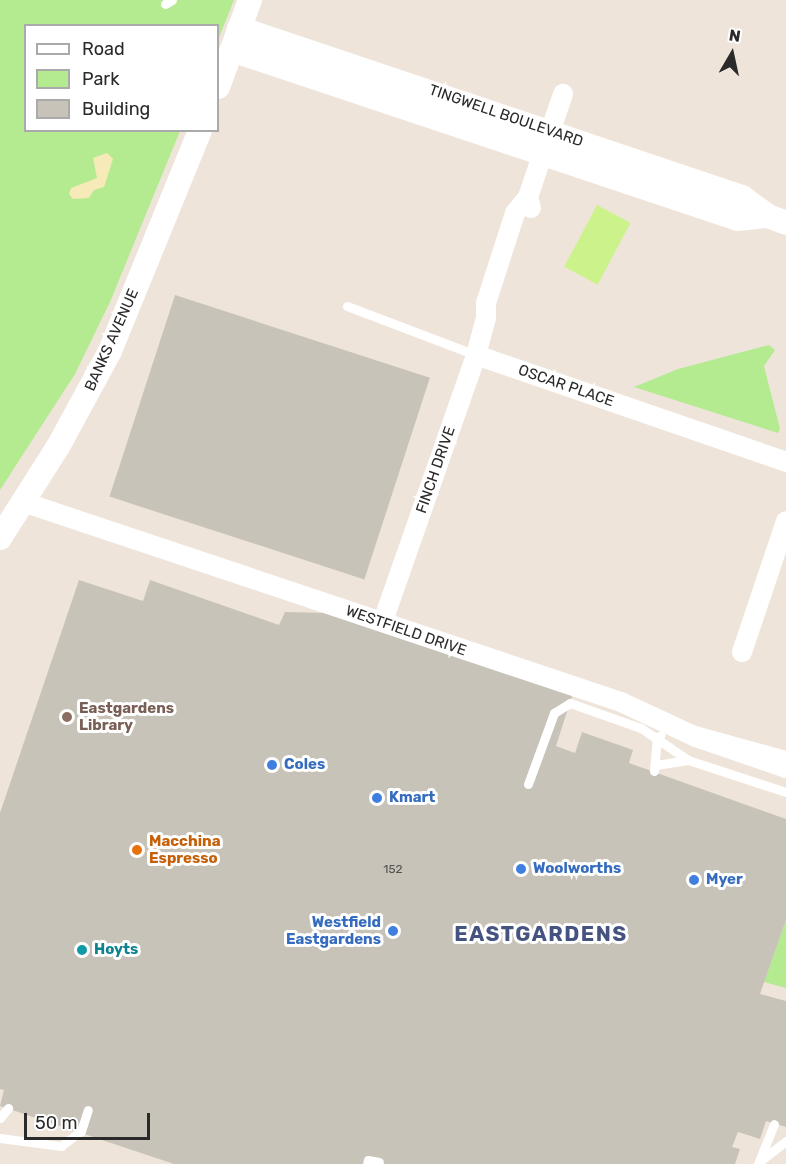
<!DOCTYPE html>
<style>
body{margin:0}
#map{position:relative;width:786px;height:1164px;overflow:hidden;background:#eee4da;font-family:Rubik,sans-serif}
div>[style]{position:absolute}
.green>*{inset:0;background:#b4eb90}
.sand>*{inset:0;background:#f7eab9}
.pitch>*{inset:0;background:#ccf38b;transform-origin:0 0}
.building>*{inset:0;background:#c8c3b9;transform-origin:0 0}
.service>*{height:9px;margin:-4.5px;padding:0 4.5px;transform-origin:4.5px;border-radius:4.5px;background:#fff}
.minor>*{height:20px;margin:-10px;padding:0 10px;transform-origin:10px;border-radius:10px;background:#fff}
.tertiary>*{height:24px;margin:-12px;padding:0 12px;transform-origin:12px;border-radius:12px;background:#fff}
.dots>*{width:16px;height:16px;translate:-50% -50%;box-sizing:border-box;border:3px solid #fff;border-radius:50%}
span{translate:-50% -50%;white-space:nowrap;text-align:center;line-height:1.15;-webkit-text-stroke:6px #fff;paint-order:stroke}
.number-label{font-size:12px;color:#52504e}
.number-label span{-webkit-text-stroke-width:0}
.street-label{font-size:15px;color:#2a2a2a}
.education-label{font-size:15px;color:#785e54;font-weight:700}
.left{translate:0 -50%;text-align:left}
.shop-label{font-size:15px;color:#366cbe;font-weight:700}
.right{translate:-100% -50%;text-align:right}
.food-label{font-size:15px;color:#c56008;font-weight:700}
.culture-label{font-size:15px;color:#0d838f;font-weight:700}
.district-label{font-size:21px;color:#455380;font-weight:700;letter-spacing:1.5px}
.legend{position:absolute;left:24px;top:24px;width:195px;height:108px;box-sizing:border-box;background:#fff;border:2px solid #aaa;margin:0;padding:8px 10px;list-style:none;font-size:18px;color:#2a2a2a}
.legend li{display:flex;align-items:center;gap:12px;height:30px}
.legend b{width:30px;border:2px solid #aaa}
.north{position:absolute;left:702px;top:24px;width:60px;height:60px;-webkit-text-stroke:4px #fff;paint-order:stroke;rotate:9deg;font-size:16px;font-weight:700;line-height:24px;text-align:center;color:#2a2a2a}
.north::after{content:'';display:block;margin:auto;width:21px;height:27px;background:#2a2a2a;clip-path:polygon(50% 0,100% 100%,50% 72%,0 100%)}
.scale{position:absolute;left:24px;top:1113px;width:126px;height:27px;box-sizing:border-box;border:3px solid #2a2a2a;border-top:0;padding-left:8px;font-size:18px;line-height:21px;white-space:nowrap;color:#2a2a2a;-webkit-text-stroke:4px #fff;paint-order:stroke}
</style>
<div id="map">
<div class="green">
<i style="clip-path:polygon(0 0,234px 0,218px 40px,218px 26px,26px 26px,26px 130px,180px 131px,110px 302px,75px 374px,0 490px)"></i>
<i style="clip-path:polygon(769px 345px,775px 350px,764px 366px,780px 429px,778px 433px,634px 387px,678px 369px)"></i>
<i style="clip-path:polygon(786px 920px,786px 988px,764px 982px)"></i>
</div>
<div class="sand">
<i style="clip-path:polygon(107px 153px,113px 159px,104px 187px,94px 190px,89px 198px,73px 199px,69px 194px,71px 188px,97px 178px,93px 158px)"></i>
</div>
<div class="pitch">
<i style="left:597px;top:205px;width:38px;height:70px;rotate:28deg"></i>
</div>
<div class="building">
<i style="left:175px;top:295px;width:268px;height:212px;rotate:18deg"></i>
<i style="clip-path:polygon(79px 580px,143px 601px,150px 580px,279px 625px,285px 612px,327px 613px,574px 690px,556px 746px,575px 753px,582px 732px,633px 750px,629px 763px,786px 819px,786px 920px,760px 994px,786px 1001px,786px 1127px,766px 1121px,760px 1139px,738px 1132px,732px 1147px,740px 1149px,735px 1164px,174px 1164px,0 1106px,4px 1090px,0 1089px,0 813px)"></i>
</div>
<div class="service">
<i style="left:165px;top:4px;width:8px;rotate:-30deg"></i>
<i style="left:347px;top:306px;width:138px;rotate:20.8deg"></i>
<i style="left:692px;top:729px;width:98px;rotate:15.5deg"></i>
<i style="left:656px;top:765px;width:32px;rotate:-9deg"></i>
<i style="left:654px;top:771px;width:34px;rotate:-85deg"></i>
<i style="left:657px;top:737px;width:4px;rotate:-27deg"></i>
<i style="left:528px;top:784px;width:76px;rotate:-69.9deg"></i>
<i style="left:554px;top:713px;width:19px;rotate:-32deg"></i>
<i style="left:570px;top:703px;width:75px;rotate:19.4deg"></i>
<i style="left:641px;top:728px;width:57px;rotate:34.2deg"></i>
<i style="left:688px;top:760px;width:103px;rotate:18.1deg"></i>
<i style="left:0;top:1118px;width:13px;rotate:-51deg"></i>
<i style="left:0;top:1138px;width:62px;rotate:7.5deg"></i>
<i style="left:61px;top:1146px;width:25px;rotate:-37deg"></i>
<i style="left:81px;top:1131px;width:22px;rotate:-72deg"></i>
<i style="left:759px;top:1162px;width:34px;rotate:-38deg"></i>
<i style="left:367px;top:1164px;width:4px;rotate:-76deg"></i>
<i style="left:368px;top:1160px;width:11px;rotate:10deg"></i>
<i style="left:758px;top:1164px;width:43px;rotate:-68.2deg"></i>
</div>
<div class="minor">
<i style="left:531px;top:208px;width:11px;rotate:-105deg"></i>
<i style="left:528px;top:197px;width:109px;rotate:-71.2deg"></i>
<i style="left:476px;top:355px;width:328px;rotate:19deg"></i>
<i style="left:23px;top:502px;width:631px;rotate:18.49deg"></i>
<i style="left:621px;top:702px;width:83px;rotate:25deg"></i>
<i style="left:696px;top:737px;width:95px;rotate:19deg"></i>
<i style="left:383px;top:621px;width:282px;rotate:-70.7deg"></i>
<i style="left:476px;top:355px;width:38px;rotate:-75deg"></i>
<i style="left:486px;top:318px;width:15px;rotate:-90deg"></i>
<i style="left:486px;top:303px;width:95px;rotate:-72.1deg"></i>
<i style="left:515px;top:213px;width:21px;rotate:-51deg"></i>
<i style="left:742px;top:652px;width:138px;rotate:-71.4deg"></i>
</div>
<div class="tertiary">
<i style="left:239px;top:28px;width:531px;rotate:18.57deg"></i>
<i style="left:742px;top:197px;width:32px;rotate:36deg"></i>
<i style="left:768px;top:216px;width:19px;rotate:21deg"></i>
<i style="left:232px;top:50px;width:533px;rotate:18.47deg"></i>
<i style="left:738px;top:219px;width:30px;rotate:-6deg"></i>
<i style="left:218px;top:87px;width:93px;rotate:-69.8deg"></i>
<i style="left:0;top:538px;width:110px;rotate:-57.6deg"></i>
<i style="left:59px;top:445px;width:107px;rotate:-61.5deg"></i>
<i style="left:110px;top:351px;width:239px;rotate:-67.8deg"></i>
</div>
<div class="dots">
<i style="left:67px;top:717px;background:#8d6e63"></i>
<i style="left:272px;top:765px;background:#3f7fe0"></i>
<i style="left:377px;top:798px;background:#3f7fe0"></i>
<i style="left:137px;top:850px;background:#e8710a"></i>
<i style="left:521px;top:869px;background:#3f7fe0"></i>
<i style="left:694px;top:880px;background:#3f7fe0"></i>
<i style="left:393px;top:931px;background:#3f7fe0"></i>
<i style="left:82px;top:950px;background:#0f9aa8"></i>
</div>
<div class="number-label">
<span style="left:393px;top:870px">152</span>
</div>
<div class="street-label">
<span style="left:506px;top:116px;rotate:19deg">TINGWELL BOULEVARD</span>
<span style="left:112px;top:340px;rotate:-66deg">BANKS AVENUE</span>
<span style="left:566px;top:386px;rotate:19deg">OSCAR PLACE</span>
<span style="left:436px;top:470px;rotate:-71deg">FINCH DRIVE</span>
<span style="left:406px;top:631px;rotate:19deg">WESTFIELD DRIVE</span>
</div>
<div class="education-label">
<span class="left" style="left:79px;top:717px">Eastgardens<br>Library</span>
</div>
<div class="shop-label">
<span class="left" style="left:284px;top:765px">Coles</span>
<span class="left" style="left:389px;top:798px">Kmart</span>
<span class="left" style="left:533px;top:869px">Woolworths</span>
<span class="left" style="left:706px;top:880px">Myer</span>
<span class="right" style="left:381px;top:931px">Westfield<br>Eastgardens</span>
</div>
<div class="food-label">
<span class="left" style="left:149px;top:850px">Macchina<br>Espresso</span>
</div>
<div class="culture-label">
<span class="left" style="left:94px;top:950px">Hoyts</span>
</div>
<div class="district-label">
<span style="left:541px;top:934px">EASTGARDENS</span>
</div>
<ul class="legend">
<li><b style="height:8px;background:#fff"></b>Road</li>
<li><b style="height:16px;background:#b4eb90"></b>Park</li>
<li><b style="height:16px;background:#c8c3b9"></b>Building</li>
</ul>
<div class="north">N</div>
<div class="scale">50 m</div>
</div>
